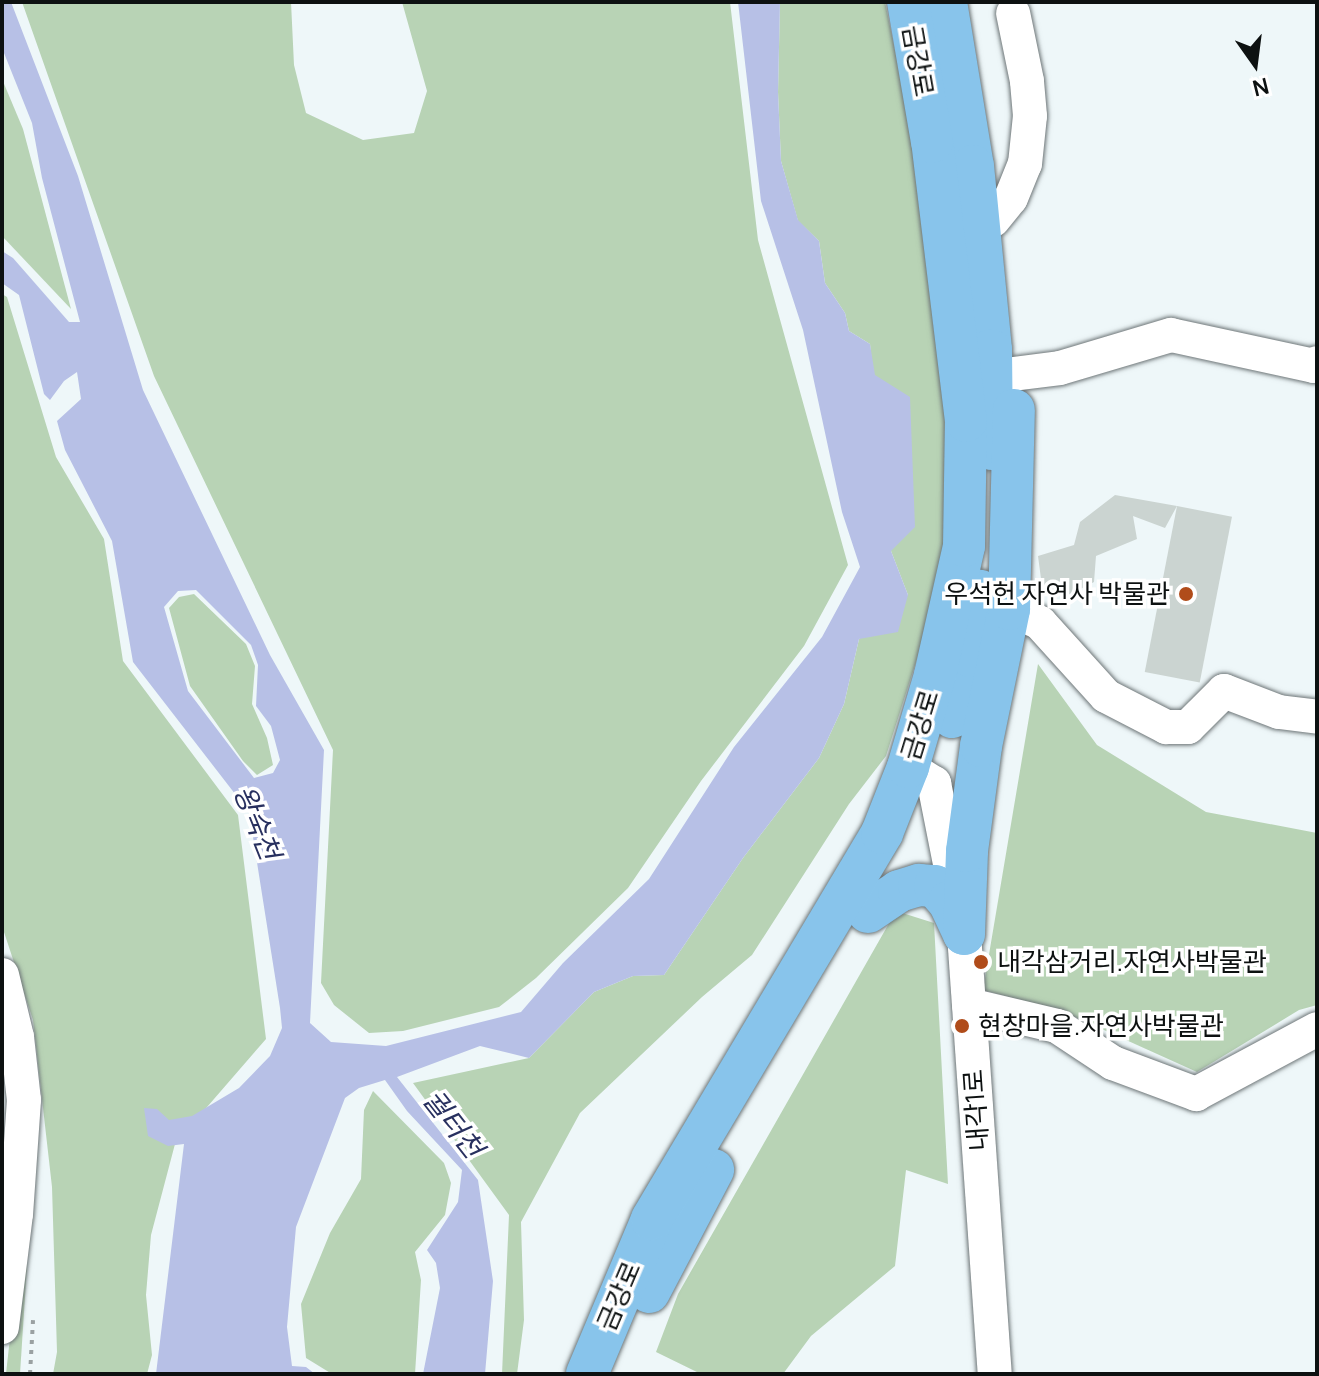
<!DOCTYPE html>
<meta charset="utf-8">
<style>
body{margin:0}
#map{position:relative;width:1319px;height:1376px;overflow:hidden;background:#eef7f9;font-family:Manrope,"Noto Sans KR",sans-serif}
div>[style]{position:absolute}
.green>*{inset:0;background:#b8d3b5}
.water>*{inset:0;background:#b7c0e6}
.building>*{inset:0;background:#cbd4d1;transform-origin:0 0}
.path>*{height:4px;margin-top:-2px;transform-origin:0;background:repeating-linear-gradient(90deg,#9aa1a2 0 4px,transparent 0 10px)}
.roads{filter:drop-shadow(0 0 2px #6e7678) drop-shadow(0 0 2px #6e7678)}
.minor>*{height:34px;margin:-17px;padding:0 17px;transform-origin:17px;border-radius:17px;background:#fff}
.major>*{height:42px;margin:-21px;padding:0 21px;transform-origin:21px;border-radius:21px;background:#88c4eb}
.dots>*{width:22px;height:22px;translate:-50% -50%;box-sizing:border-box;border:4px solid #fff;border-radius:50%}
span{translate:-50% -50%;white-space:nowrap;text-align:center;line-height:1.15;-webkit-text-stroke:7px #fff;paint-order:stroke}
.street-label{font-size:26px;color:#0d1111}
.poi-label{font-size:26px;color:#0d1111}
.right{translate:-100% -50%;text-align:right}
.left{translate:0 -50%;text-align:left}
.water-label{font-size:28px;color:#28305f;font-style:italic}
.frame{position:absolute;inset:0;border:4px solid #0d1111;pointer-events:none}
.north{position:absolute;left:1215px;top:24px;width:80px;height:80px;-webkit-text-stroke:6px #fff;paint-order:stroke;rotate:166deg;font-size:22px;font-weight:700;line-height:32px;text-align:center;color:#0d1111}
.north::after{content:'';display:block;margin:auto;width:28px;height:36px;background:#0d1111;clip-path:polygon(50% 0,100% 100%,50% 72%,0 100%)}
</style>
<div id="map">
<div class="green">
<i style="clip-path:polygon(22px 2px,291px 2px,294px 65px,306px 113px,363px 140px,414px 133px,427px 91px,402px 2px,730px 2px,758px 240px,848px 565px,804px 646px,701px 781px,628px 888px,536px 978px,499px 1007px,403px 1031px,369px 1033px,334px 1005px,321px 983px,333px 750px,154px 376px)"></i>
<i style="clip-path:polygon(780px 2px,885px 2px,915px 148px,949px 430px,953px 546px,886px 756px,849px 804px,752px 955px,702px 997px,580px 1113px,521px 1222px,524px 1320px,517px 1374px,502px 1374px,509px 1215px,413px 1083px,529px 1058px,594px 992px,633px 976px,664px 975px,743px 858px,819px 758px,844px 704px,859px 639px,908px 595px,891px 551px,870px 344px,849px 331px,845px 313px,825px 283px,819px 241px,798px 221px,781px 161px,778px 92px)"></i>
<i style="clip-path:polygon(2px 79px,23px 129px,71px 309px,2px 236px)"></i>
<i style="clip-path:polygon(2px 294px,7px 297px,56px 457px,104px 539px,123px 661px,238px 815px,266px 1039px,175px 1144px,151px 1235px,146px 1295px,152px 1355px,147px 1374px,53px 1374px,57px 1352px,52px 1187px,33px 1020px,2px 926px)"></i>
<i style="clip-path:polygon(194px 594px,246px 644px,255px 666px,252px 704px,267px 738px,273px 765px,257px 775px,243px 761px,190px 686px,169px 608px,179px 597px)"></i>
<i style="clip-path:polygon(1038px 664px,1097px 745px,1206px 812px,1317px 833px,1317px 1005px,1299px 1010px,1197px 1072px,1064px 1012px,983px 990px)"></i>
<i style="clip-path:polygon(896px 911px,934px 923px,948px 1184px,906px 1170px,895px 1266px,811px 1336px,783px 1374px,701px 1374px,656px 1352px,678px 1294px)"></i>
<i style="clip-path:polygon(373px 1091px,444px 1163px,451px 1183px,445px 1215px,415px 1252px,421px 1280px,415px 1374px,332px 1374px,306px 1358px,301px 1304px,330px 1233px,361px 1179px,364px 1110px)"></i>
<i style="clip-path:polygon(24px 1210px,27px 1266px,20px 1374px,6px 1374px)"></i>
</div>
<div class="water">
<i style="clip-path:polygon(evenodd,2px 2px,11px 2px,78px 176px,143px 390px,270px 655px,324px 750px,310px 1023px,331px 1042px,386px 1046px,521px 1012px,563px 963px,649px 879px,734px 747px,822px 637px,860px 567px,842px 512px,803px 330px,761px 201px,738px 2px,780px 2px,778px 92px,781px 161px,798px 220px,819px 241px,825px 283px,845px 313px,849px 331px,870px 344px,875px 375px,910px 397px,915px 527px,891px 551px,908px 595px,898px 632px,859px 639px,844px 704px,819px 758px,743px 858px,664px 975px,633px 976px,594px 992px,529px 1058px,480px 1046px,397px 1077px,478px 1180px,493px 1281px,485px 1374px,423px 1374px,440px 1288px,436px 1263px,427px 1250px,458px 1202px,462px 1170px,407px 1111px,385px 1080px,359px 1088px,345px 1098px,296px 1227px,287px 1327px,292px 1366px,306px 1367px,315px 1374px,156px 1374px,184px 1144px,168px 1146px,148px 1136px,144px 1108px,157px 1109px,169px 1120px,192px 1116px,239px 1088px,270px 1056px,282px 1028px,280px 1008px,249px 812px,133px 662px,112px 541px,65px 450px,57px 421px,81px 399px,77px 372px,64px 381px,50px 400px,44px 394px,19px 295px,2px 283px,2px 251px,13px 258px,69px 322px,80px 322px,42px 178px,32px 123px,2px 48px,2px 2px,196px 590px,251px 645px,258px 665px,256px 706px,271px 726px,280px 760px,273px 773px,254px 778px,188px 691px,164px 607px,178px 591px,196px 590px)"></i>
</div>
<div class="building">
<i style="clip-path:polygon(1115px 495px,1177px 506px,1165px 528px,1133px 516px,1137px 539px,1096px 556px,1094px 582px,1069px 595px,1043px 594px,1038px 556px,1074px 545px,1080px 522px)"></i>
<i style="left:1177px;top:506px;width:56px;height:169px;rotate:11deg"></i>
</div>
<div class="path">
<i style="left:30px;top:1374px;width:54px;rotate:-86.8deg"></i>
</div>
<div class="roads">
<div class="minor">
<i style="left:993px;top:220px;width:28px;rotate:-51deg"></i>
<i style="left:1011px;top:198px;width:37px;rotate:-68deg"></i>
<i style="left:1025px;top:164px;width:48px;rotate:-84.1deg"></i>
<i style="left:1030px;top:116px;width:35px;rotate:-95deg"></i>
<i style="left:1027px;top:81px;width:69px;rotate:-101.6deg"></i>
<i style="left:1013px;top:374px;width:47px;rotate:-7.3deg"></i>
<i style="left:1060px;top:368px;width:116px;rotate:-16.6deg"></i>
<i style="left:1171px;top:335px;width:146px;rotate:12.2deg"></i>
<i style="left:1314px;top:366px;width:4px;rotate:-45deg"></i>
<i style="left:1009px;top:609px;width:34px;rotate:24deg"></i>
<i style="left:1040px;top:623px;width:98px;rotate:47.9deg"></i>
<i style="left:1106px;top:696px;width:68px;rotate:27.3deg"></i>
<i style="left:1166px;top:727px;width:22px"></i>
<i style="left:1188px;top:727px;width:51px;rotate:-45deg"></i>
<i style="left:1224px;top:691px;width:59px;rotate:20.9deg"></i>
<i style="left:1279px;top:712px;width:38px;rotate:7deg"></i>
<i style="left:908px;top:767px;width:31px;rotate:32deg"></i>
<i style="left:934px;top:783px;width:154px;rotate:78.8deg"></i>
<i style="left:964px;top:934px;width:441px;rotate:86deg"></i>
<i style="left:2px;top:975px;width:64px;rotate:76.4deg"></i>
<i style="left:17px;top:1037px;width:63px;rotate:83.7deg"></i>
<i style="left:24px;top:1100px;width:114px;rotate:94deg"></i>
<i style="left:16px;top:1214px;width:114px;rotate:97.1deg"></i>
<i style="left:969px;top:1005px;width:90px;rotate:13.4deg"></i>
<i style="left:1057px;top:1026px;width:67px;rotate:33.5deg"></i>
<i style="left:1113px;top:1063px;width:89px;rotate:20.5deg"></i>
<i style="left:1196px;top:1094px;width:137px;rotate:-28.2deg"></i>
</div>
<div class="major">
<i style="left:946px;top:2px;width:166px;rotate:80.7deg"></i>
<i style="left:973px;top:166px;width:185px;rotate:84.4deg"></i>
<i style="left:991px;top:350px;width:99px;rotate:89.4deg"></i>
<i style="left:952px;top:717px;width:64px;rotate:-73.6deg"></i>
<i style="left:970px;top:656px;width:66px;rotate:-81.3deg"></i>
<i style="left:868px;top:912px;width:37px;rotate:-34deg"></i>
<i style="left:899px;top:891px;width:21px;rotate:-17deg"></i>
<i style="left:919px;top:885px;width:16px;rotate:4deg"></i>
<i style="left:935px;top:886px;width:21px;rotate:49deg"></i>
<i style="left:949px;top:902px;width:35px;rotate:65deg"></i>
<i style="left:964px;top:934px;width:83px;rotate:-87.9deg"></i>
<i style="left:967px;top:851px;width:106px;rotate:-82.4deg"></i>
<i style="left:981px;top:746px;width:140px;rotate:-78.4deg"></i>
<i style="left:1009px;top:609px;width:199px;rotate:-88.6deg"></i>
<i style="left:649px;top:1292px;width:138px;rotate:-62.3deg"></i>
<i style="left:587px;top:1374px;width:168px;rotate:-67.2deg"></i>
<i style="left:652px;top:1219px;width:449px;rotate:-59.2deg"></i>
<i style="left:882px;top:833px;width:71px;rotate:-68.5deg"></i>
<i style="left:908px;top:767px;width:96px;rotate:-73.6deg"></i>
<i style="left:935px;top:675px;width:132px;rotate:-77.3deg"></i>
<i style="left:964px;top:546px;width:125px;rotate:-89.1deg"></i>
<i style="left:966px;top:421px;width:281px;rotate:-96.9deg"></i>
<i style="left:932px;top:142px;width:142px;rotate:-99.7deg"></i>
</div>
</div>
<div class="dots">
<i style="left:1186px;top:594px;background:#b04c1a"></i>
<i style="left:981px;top:962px;background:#b04c1a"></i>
<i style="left:962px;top:1026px;background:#b04c1a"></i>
</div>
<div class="street-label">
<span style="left:918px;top:61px;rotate:80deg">금강로</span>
<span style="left:920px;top:725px;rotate:-73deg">금강로</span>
<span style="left:976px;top:1110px;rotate:-94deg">내각1로</span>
<span style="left:619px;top:1296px;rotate:-67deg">금강로</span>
</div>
<div class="poi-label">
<span class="right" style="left:1170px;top:594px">우석헌 자연사 박물관</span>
<span class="left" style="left:997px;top:962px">내각삼거리.자연사박물관</span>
<span class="left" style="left:978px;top:1026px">현창마을.자연사박물관</span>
</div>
<div class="water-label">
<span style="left:258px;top:822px;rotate:68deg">왕숙천</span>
<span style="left:454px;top:1123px;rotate:52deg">궐터천</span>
</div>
<div class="frame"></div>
<div class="north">N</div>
</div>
